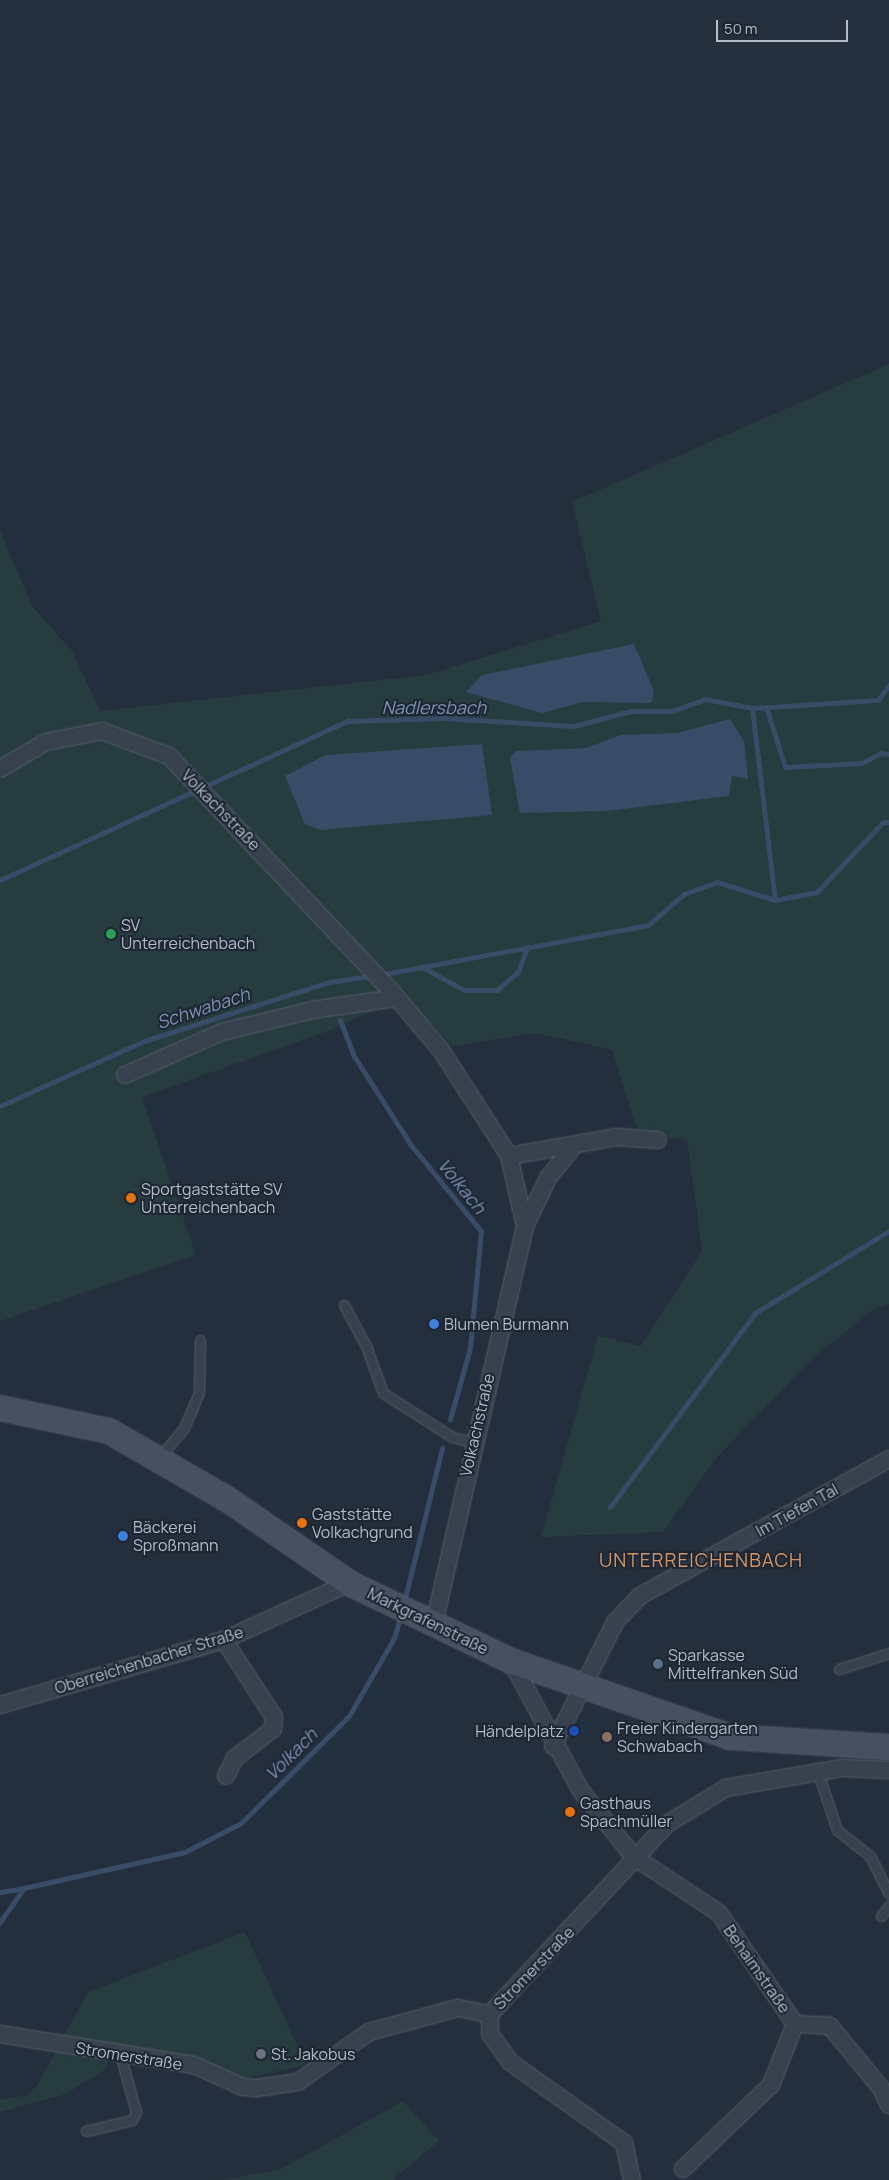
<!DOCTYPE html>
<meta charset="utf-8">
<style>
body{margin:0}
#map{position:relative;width:889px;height:2180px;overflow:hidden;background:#242f3e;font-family:Manrope,sans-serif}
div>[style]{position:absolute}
.green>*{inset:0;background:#263c3f}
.water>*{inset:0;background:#394c67}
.stream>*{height:5px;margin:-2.5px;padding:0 2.5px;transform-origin:2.5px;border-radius:2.5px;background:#394c67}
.roads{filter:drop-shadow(0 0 1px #565f6c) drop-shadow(0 0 1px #565f6c)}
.service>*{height:9px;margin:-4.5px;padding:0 4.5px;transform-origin:4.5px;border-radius:4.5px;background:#38414e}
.minor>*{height:16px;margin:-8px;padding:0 8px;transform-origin:8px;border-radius:8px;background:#38414e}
.secondary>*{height:24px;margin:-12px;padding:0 12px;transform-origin:12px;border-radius:12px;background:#465061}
.dots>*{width:14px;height:14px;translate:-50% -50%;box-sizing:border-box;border:2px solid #1d2633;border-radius:50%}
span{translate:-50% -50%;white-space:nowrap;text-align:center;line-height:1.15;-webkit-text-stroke:4px #1d2633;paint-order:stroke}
.street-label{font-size:16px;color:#b4bcc9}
.poi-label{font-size:16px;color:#b4bcc9}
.left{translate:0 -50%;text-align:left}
.right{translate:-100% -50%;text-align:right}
.water-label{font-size:18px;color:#7c92b1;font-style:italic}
.quarter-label{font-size:19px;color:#d59563;letter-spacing:1px}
.scale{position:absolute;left:716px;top:20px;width:132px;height:22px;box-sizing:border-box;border:2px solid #b4bcc9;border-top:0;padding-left:6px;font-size:15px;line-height:18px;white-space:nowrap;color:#b4bcc9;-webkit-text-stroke:4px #1d2633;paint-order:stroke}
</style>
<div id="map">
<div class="green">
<i style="clip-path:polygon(889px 364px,889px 1304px,874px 1309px,814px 1357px,717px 1457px,663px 1532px,541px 1537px,598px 1336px,641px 1346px,702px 1251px,687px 1140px,638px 1132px,612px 1050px,536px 1033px,453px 1046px,405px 997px,325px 1032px,142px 1097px,196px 1255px,0 1321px,0 530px,32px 606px,72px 651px,100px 711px,427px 675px,601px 621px,572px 502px)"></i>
<i style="clip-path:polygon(245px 1932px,306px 2065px,243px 2079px,113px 2050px,104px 2070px,66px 2094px,0 2112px,0 2100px,28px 2095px,38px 2084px,88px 1992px)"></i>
<i style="clip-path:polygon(403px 2101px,439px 2141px,392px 2180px,221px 2180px,281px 2169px)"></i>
</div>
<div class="water">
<i style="clip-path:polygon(634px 644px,654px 691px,651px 703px,583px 702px,542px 713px,466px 692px,482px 675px)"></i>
<i style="clip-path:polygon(730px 719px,744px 741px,748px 779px,732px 776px,729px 796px,607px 811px,520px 813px,510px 758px,516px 751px,586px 748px,621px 735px,677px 733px)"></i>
<i style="clip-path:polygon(482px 744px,492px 815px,320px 830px,305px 824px,285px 776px,326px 755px)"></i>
</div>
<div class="stream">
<i style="left:766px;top:707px;width:63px;rotate:72.4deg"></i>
<i style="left:785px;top:767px;width:77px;rotate:-3deg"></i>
<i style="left:862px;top:763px;width:21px;rotate:-28deg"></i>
<i style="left:881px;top:753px;width:8px;rotate:7deg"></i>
<i style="left:752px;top:708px;width:193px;rotate:83.2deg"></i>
<i style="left:0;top:880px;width:383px;rotate:-24.6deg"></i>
<i style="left:348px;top:721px;width:95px;rotate:-1.8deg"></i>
<i style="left:443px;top:718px;width:131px;rotate:3.5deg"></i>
<i style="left:574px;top:726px;width:59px;rotate:-14.7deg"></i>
<i style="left:631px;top:711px;width:41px"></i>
<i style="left:672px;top:711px;width:35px;rotate:-20deg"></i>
<i style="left:705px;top:699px;width:48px;rotate:10.8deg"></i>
<i style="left:752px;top:708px;width:126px;rotate:-3.6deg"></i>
<i style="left:878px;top:700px;width:19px;rotate:-54deg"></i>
<i style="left:424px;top:968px;width:46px;rotate:28.8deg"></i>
<i style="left:464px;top:990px;width:33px"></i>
<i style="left:497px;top:990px;width:28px;rotate:-41deg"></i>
<i style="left:518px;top:972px;width:27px;rotate:-70deg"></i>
<i style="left:379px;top:975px;width:274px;rotate:-10.5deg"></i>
<i style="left:648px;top:925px;width:48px;rotate:-40.7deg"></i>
<i style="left:684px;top:894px;width:35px;rotate:-20deg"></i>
<i style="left:717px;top:882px;width:61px;rotate:17.2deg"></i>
<i style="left:775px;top:900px;width:43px;rotate:-10.8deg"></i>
<i style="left:817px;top:892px;width:96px;rotate:-46.7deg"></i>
<i style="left:883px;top:822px;width:6px"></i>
<i style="left:340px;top:1020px;width:39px;rotate:69deg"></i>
<i style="left:354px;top:1056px;width:106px;rotate:57.4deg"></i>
<i style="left:411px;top:1145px;width:111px;rotate:50.9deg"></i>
<i style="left:481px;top:1231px;width:118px;rotate:95.4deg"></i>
<i style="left:470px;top:1348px;width:74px;rotate:105.7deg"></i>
<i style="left:0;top:1106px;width:158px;rotate:-24.3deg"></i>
<i style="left:144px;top:1041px;width:194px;rotate:-17.7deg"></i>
<i style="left:329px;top:982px;width:42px;rotate:-8.1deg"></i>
<i style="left:610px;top:1507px;width:242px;rotate:-53.2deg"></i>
<i style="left:755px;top:1313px;width:157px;rotate:-31.5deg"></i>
<i style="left:404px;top:1602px;width:159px;rotate:-76.1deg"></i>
<i style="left:0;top:1892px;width:24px;rotate:-9deg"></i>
<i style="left:0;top:1922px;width:42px;rotate:-54.8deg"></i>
<i style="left:24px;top:1888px;width:165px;rotate:-12.6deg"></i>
<i style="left:185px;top:1852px;width:63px;rotate:-27.4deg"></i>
<i style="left:241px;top:1823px;width:152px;rotate:-44.7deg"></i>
<i style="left:349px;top:1716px;width:90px;rotate:-60deg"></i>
<i style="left:394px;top:1638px;width:24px;rotate:-73deg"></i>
</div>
<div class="roads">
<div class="service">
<i style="left:344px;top:1305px;width:47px;rotate:61.8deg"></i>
<i style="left:366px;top:1346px;width:50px;rotate:70.1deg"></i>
<i style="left:383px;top:1393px;width:82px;rotate:32.5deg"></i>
<i style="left:452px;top:1437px;width:21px;rotate:14deg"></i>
<i style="left:158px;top:1459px;width:40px;rotate:-50deg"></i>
<i style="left:184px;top:1428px;width:39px;rotate:-67deg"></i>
<i style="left:199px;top:1392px;width:52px;rotate:-88.9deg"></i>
<i style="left:839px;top:1669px;width:52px;rotate:-17.7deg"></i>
<i style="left:818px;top:1773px;width:60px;rotate:71.6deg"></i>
<i style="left:837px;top:1830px;width:42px;rotate:38.2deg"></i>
<i style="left:870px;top:1856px;width:42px;rotate:63.4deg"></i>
<i style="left:881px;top:1916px;width:13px;rotate:-51deg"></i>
<i style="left:86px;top:2131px;width:47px;rotate:-13.4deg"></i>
<i style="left:132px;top:2120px;width:9px;rotate:-63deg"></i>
<i style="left:136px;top:2112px;width:60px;rotate:-105.4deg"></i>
</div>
<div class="minor">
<i style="left:0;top:769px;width:53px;rotate:-30.4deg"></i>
<i style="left:46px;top:742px;width:57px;rotate:-11.1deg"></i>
<i style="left:102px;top:731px;width:72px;rotate:20.5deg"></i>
<i style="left:169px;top:756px;width:323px;rotate:46.6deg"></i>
<i style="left:391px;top:991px;width:77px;rotate:49.7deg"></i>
<i style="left:441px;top:1050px;width:126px;rotate:57.3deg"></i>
<i style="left:509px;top:1156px;width:72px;rotate:77.1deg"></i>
<i style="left:125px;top:1075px;width:106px;rotate:-23.9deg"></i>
<i style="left:222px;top:1032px;width:93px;rotate:-13.7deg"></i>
<i style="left:312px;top:1010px;width:86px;rotate:-8deg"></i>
<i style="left:509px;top:1156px;width:110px;rotate:-10deg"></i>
<i style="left:617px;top:1137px;width:41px;rotate:4.2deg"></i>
<i style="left:434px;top:1624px;width:408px;rotate:-77.1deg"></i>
<i style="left:525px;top:1226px;width:53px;rotate:-64.4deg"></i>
<i style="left:548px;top:1178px;width:41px;rotate:-50.9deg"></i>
<i style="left:224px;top:1640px;width:92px;rotate:57deg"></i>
<i style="left:274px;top:1717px;width:12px;rotate:95deg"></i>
<i style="left:273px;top:1729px;width:48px;rotate:142.7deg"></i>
<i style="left:235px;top:1758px;width:20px;rotate:117deg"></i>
<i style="left:511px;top:1661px;width:148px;rotate:61.7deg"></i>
<i style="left:581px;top:1791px;width:85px;rotate:51.2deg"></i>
<i style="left:634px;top:1857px;width:102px;rotate:33.4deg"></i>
<i style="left:719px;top:1913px;width:135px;rotate:55.6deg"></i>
<i style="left:795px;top:2024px;width:35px;rotate:3deg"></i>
<i style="left:830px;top:2026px;width:80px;rotate:50.6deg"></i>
<i style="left:881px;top:2088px;width:19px;rotate:65deg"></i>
<i style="left:0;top:1705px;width:233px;rotate:-16.2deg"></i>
<i style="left:224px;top:1640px;width:137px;rotate:-24.5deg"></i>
<i style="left:553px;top:1746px;width:140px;rotate:-63.3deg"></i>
<i style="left:616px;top:1621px;width:35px;rotate:-46deg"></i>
<i style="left:640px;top:1596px;width:284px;rotate:-28.8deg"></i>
<i style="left:490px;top:2014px;width:260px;rotate:-47deg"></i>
<i style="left:667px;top:1824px;width:69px;rotate:-31.4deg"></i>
<i style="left:726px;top:1788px;width:118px;rotate:-9.8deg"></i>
<i style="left:842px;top:1768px;width:47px;rotate:2.4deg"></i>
<i style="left:490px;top:2014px;width:20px;rotate:90deg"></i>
<i style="left:490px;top:2034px;width:34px;rotate:54deg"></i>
<i style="left:510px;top:2062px;width:140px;rotate:35.4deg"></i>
<i style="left:624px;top:2143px;width:38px;rotate:78deg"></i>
<i style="left:0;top:2034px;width:196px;rotate:9.1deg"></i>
<i style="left:194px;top:2065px;width:54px;rotate:24.2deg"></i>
<i style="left:243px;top:2087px;width:13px;rotate:4deg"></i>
<i style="left:256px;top:2088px;width:42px;rotate:-8.1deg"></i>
<i style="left:298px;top:2082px;width:87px;rotate:-35.2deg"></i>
<i style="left:369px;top:2032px;width:92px;rotate:-15.1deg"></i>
<i style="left:458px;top:2008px;width:33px;rotate:11deg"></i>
<i style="left:683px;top:2169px;width:122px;rotate:-43.7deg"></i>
<i style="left:771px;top:2085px;width:66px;rotate:-68.5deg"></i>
</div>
<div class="secondary">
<i style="left:0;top:1408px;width:111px;rotate:11.9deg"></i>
<i style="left:109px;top:1431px;width:136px;rotate:30deg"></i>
<i style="left:227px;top:1499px;width:148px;rotate:34.5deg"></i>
<i style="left:349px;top:1583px;width:180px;rotate:25.7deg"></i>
<i style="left:511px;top:1661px;width:232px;rotate:19.1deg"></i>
<i style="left:730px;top:1737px;width:159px;rotate:3.6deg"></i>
</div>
</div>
<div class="dots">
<i style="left:111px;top:934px;background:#2e9e5b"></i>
<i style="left:131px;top:1198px;background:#e8710a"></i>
<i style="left:434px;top:1324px;background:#3f7fe0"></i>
<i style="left:302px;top:1523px;background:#e8710a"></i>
<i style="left:123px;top:1536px;background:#3f7fe0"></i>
<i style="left:658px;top:1664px;background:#5c6f8a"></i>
<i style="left:574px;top:1731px;background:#1a4fb4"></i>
<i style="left:607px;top:1737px;background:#8d6e63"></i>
<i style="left:570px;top:1812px;background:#e8710a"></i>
<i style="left:261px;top:2054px;background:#6b7280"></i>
</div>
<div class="street-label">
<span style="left:221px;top:810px;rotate:46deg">Volkachstraße</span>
<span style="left:477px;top:1425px;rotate:-77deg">Volkachstraße</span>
<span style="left:797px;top:1510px;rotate:-29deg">Im Tiefen Tal</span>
<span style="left:428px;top:1621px;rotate:26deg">Markgrafenstraße</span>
<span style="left:149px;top:1660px;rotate:-17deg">Oberreichenbacher Straße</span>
<span style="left:534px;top:1968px;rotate:-46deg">Stromerstraße</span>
<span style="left:757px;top:1969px;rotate:55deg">Behaimstraße</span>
<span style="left:129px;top:2056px;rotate:9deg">Stromerstraße</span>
</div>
<div class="poi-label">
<span class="left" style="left:121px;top:934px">SV<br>Unterreichenbach</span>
<span class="left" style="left:141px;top:1198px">Sportgaststätte SV<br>Unterreichenbach</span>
<span class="left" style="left:444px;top:1324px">Blumen Burmann</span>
<span class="left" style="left:312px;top:1523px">Gaststätte<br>Volkachgrund</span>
<span class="left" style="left:133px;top:1536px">Bäckerei<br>Sproßmann</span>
<span class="left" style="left:668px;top:1664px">Sparkasse<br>Mittelfranken Süd</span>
<span class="left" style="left:617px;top:1737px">Freier Kindergarten<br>Schwabach</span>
<span class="right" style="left:564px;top:1731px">Händelplatz</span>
<span class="left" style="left:580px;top:1812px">Gasthaus<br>Spachmüller</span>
<span class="left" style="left:271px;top:2054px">St. Jakobus</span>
</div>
<div class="water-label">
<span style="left:434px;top:707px">Nadlersbach</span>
<span style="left:203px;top:1008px;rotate:-18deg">Schwabach</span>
<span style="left:462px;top:1186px;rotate:51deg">Volkach</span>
<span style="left:291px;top:1754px;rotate:-45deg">Volkach</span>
</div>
<div class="quarter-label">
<span style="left:701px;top:1561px">UNTERREICHENBACH</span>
</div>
<div class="scale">50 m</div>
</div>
